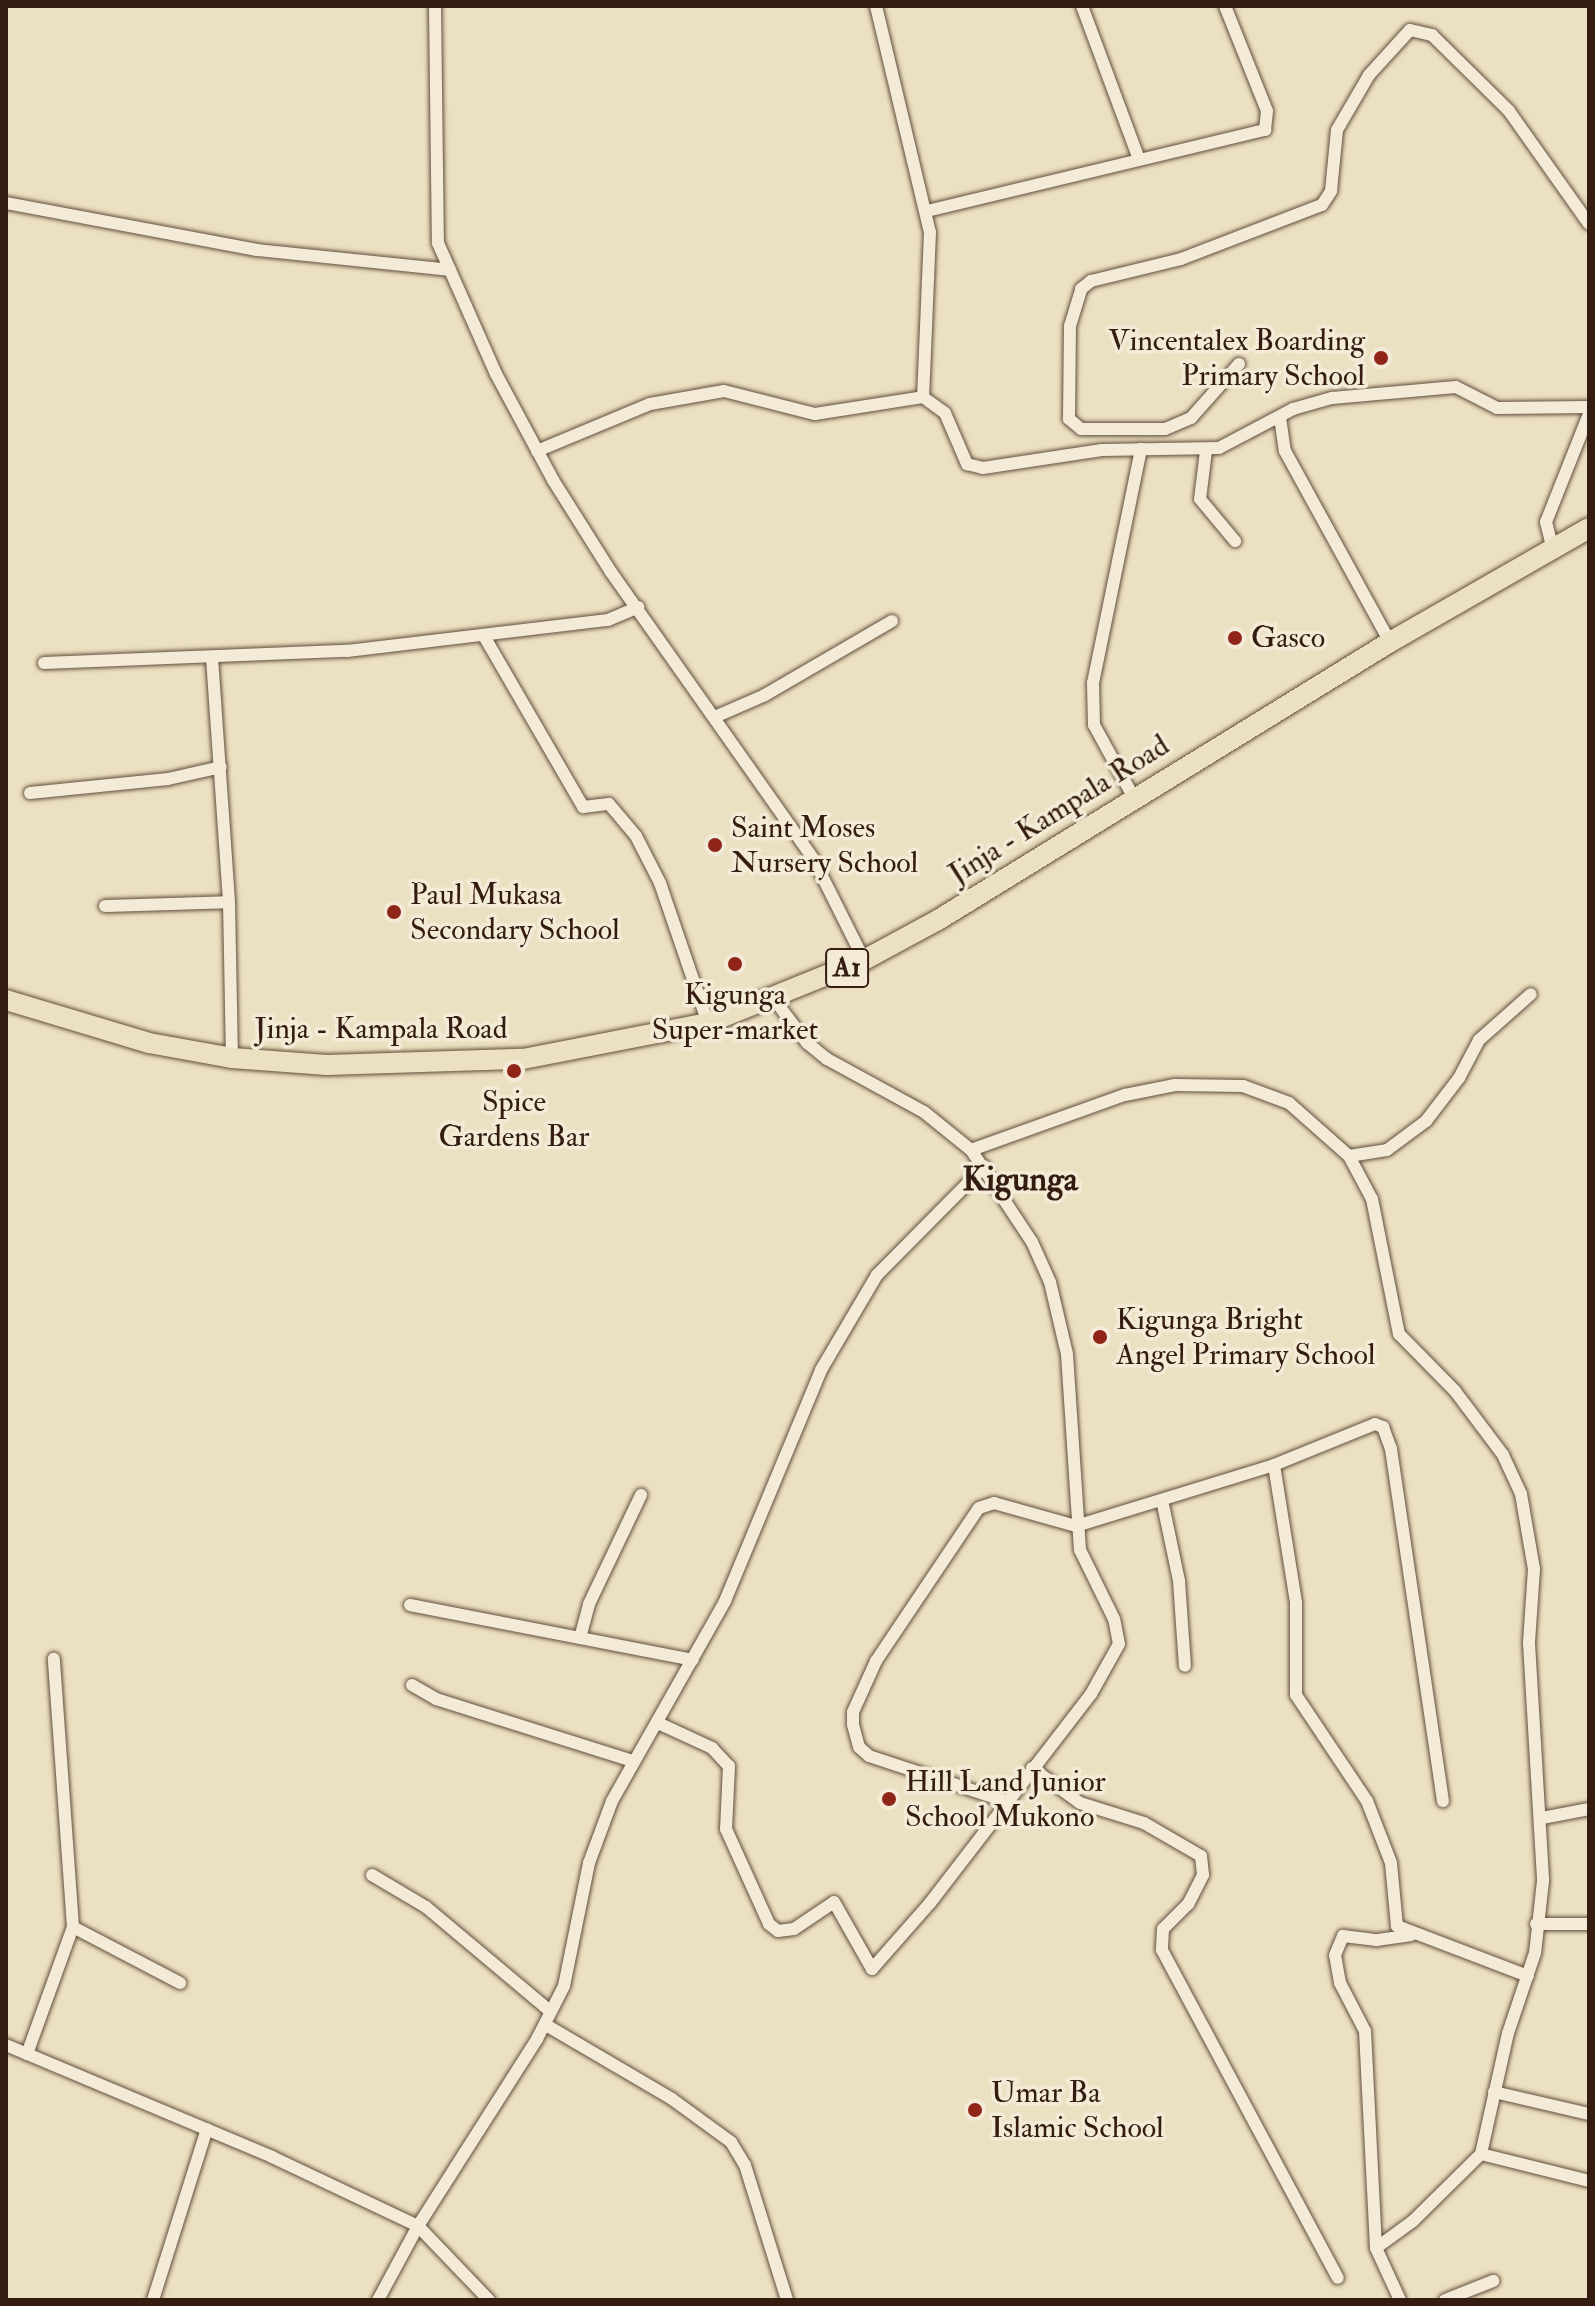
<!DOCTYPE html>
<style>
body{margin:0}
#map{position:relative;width:1595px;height:2306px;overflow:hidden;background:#ece0c2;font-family:"IM FELL Double Pica",serif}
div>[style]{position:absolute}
.roads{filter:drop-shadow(0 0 2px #624e3c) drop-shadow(0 0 2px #624e3c)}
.minor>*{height:12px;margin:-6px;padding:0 6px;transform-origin:6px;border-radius:6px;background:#f3ebd7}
.trunk>*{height:20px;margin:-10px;padding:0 10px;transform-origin:10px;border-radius:10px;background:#ece0c2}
.dots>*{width:22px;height:22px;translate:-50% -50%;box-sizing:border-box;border:4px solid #f3ebd7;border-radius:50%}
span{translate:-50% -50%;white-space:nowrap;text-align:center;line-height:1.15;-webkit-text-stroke:7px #f3ebd7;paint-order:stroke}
.shield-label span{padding:2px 6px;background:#f3ebd7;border:2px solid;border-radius:6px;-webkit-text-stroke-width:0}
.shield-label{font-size:28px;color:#341d10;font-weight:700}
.poi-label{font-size:30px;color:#341d10}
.right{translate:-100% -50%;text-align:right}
.left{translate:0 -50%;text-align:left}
.street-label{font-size:30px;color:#341d10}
.quarter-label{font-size:34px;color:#341d10;font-weight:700}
.frame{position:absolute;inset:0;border:8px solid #341d10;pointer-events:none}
</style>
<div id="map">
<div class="roads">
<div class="minor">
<i style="left:435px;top:6px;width:237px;rotate:89.3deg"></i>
<i style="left:438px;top:243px;width:143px;rotate:66.1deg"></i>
<i style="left:496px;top:374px;width:120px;rotate:61.7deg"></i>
<i style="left:553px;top:480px;width:109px;rotate:57.8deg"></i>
<i style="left:611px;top:572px;width:352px;rotate:54.8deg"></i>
<i style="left:814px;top:860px;width:112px;rotate:63.4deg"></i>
<i style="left:876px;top:6px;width:232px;rotate:76.6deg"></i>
<i style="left:930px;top:232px;width:165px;rotate:92.4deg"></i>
<i style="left:1082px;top:6px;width:163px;rotate:69.6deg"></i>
<i style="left:6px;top:203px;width:255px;rotate:10.6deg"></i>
<i style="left:257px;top:250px;width:194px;rotate:5.9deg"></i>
<i style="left:927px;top:211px;width:348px;rotate:-13.5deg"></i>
<i style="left:1265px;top:130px;width:19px;rotate:-84deg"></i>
<i style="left:1267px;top:111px;width:113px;rotate:-111.8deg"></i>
<i style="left:1239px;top:364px;width:72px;rotate:131.6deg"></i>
<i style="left:1191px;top:418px;width:28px;rotate:157deg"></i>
<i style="left:1165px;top:429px;width:84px;rotate:180deg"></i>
<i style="left:1081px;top:429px;width:16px;rotate:-140deg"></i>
<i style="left:1069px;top:419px;width:93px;rotate:-89.4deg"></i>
<i style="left:1070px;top:326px;width:39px;rotate:-73deg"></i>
<i style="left:1081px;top:289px;width:13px;rotate:-39deg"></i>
<i style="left:1091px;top:281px;width:93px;rotate:-13.7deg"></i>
<i style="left:1181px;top:259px;width:151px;rotate:-21deg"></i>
<i style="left:1322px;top:205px;width:17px;rotate:-57deg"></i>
<i style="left:1331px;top:191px;width:61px;rotate:-84.4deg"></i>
<i style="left:1337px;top:130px;width:64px;rotate:-59.8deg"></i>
<i style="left:1369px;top:75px;width:61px;rotate:-47.7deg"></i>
<i style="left:1410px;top:30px;width:23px;rotate:13deg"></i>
<i style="left:1432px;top:35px;width:108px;rotate:44.6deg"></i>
<i style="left:1509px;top:111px;width:138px;rotate:54.7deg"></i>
<i style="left:1280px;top:417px;width:34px;rotate:82deg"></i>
<i style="left:1285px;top:451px;width:218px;rotate:61.2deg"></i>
<i style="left:537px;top:451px;width:122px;rotate:-22.6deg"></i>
<i style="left:650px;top:404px;width:75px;rotate:-10deg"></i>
<i style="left:724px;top:391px;width:94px;rotate:14.2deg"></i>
<i style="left:815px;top:414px;width:109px;rotate:-8.9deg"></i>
<i style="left:923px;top:397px;width:27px;rotate:36deg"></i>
<i style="left:945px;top:413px;width:56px;rotate:66.7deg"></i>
<i style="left:967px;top:464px;width:16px;rotate:14deg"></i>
<i style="left:983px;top:468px;width:120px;rotate:-8.6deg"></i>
<i style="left:1102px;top:450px;width:117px;rotate:-1deg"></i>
<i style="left:1219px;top:448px;width:84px;rotate:-27.8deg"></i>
<i style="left:1293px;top:409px;width:41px;rotate:-15.8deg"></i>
<i style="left:1332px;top:398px;width:124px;rotate:-5.1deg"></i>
<i style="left:1456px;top:387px;width:46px;rotate:27.1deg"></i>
<i style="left:1497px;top:408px;width:92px;rotate:-0.6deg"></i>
<i style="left:1206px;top:451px;width:48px;rotate:97.1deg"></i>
<i style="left:1200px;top:499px;width:55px;rotate:50.2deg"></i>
<i style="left:1552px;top:546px;width:25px;rotate:-104deg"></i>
<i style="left:1546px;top:522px;width:116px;rotate:-68.3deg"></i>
<i style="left:484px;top:636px;width:198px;rotate:59.9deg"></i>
<i style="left:583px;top:807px;width:26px;rotate:-7deg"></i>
<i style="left:609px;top:804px;width:42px;rotate:49.8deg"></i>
<i style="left:636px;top:836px;width:53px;rotate:62.9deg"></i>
<i style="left:660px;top:883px;width:148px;rotate:71.1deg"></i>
<i style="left:212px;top:658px;width:245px;rotate:86deg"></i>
<i style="left:229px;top:902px;width:156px;rotate:88.9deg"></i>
<i style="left:44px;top:663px;width:303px;rotate:-2.3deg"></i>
<i style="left:347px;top:651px;width:263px;rotate:-6.8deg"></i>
<i style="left:608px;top:620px;width:33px;rotate:-23deg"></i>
<i style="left:717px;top:716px;width:52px;rotate:-23.6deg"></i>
<i style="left:765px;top:695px;width:147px;rotate:-30.2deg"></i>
<i style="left:30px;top:793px;width:139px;rotate:-5.8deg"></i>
<i style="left:168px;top:779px;width:54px;rotate:-12.8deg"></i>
<i style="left:1134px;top:798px;width:83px;rotate:-118.7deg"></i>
<i style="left:1094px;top:725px;width:42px;rotate:-91.4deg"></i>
<i style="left:1093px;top:683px;width:239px;rotate:-78.4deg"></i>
<i style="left:105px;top:906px;width:124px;rotate:-1.8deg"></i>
<i style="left:971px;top:1150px;width:164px;rotate:-19.7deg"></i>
<i style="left:1125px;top:1095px;width:51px;rotate:-11.3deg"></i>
<i style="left:1175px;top:1085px;width:68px;rotate:0.8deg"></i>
<i style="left:1243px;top:1086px;width:49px;rotate:20.3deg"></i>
<i style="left:1289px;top:1103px;width:80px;rotate:41.5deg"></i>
<i style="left:1349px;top:1156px;width:49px;rotate:61.9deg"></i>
<i style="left:1372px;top:1199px;width:138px;rotate:78.7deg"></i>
<i style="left:1399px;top:1334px;width:80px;rotate:45.5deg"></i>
<i style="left:1455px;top:1391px;width:80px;rotate:53.1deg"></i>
<i style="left:1503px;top:1455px;width:43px;rotate:65.2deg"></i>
<i style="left:1521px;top:1494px;width:76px;rotate:80.2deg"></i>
<i style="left:1534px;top:1569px;width:74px;rotate:93.9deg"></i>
<i style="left:1529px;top:1643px;width:238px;rotate:86.6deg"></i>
<i style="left:1543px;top:1881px;width:72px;rotate:96.3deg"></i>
<i style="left:1535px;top:1953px;width:84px;rotate:108.6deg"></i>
<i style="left:1508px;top:2033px;width:124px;rotate:102.6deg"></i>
<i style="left:1349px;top:1156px;width:38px;rotate:-9deg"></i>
<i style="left:1387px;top:1150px;width:49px;rotate:-36.6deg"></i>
<i style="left:1426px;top:1121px;width:54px;rotate:-52.5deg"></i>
<i style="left:1459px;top:1078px;width:43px;rotate:-62.2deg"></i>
<i style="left:1479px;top:1040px;width:69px;rotate:-41.5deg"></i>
<i style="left:1274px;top:1465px;width:140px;rotate:80.9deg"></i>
<i style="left:1296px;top:1603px;width:92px;rotate:90deg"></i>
<i style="left:1296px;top:1695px;width:128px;rotate:56.2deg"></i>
<i style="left:1367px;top:1801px;width:66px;rotate:68.8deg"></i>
<i style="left:1391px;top:1863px;width:63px;rotate:84.6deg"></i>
<i style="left:1397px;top:1926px;width:140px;rotate:20.9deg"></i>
<i style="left:1162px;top:1500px;width:83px;rotate:78.1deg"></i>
<i style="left:1179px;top:1581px;width:85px;rotate:86deg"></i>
<i style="left:410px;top:1605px;width:288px;rotate:11deg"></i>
<i style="left:580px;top:1638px;width:35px;rotate:-75deg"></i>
<i style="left:589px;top:1604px;width:121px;rotate:-64.5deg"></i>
<i style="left:412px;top:1685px;width:28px;rotate:30deg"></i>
<i style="left:436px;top:1699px;width:207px;rotate:17.5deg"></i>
<i style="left:658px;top:1723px;width:60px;rotate:24.8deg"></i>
<i style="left:712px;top:1748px;width:25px;rotate:47deg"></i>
<i style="left:729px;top:1766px;width:63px;rotate:92.7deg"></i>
<i style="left:726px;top:1829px;width:104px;rotate:65.6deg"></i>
<i style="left:769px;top:1924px;width:11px;rotate:38deg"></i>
<i style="left:778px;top:1931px;width:16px;rotate:-7deg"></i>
<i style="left:794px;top:1929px;width:48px;rotate:-34deg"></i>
<i style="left:834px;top:1902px;width:77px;rotate:60.4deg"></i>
<i style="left:872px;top:1969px;width:88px;rotate:-48.7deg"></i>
<i style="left:930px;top:1903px;width:264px;rotate:-52.4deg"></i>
<i style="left:1091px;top:1694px;width:57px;rotate:-60.8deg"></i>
<i style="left:1119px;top:1644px;width:25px;rotate:-101deg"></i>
<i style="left:1114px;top:1619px;width:77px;rotate:-116.2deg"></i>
<i style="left:1080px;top:1550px;width:196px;rotate:-93.8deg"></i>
<i style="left:1067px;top:1354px;width:74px;rotate:-103.3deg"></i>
<i style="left:1050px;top:1282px;width:44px;rotate:-114.2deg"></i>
<i style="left:1032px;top:1242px;width:110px;rotate:-123.5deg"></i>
<i style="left:971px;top:1150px;width:60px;rotate:-141deg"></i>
<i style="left:924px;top:1112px;width:111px;rotate:-151.3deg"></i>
<i style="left:827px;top:1059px;width:26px;rotate:-141deg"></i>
<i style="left:807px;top:1043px;width:55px;rotate:-126.9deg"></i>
<i style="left:1032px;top:1768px;width:59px;rotate:36.1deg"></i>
<i style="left:1080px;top:1803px;width:67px;rotate:17.4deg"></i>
<i style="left:1144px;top:1823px;width:66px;rotate:30.1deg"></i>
<i style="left:1201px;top:1856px;width:19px;rotate:84deg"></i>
<i style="left:1203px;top:1875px;width:33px;rotate:117deg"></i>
<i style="left:1188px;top:1904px;width:35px;rotate:135deg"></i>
<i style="left:1163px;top:1929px;width:21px;rotate:93deg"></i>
<i style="left:1162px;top:1950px;width:372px;rotate:61.8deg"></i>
<i style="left:1008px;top:1802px;width:146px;rotate:-161.7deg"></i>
<i style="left:869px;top:1756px;width:13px;rotate:-138deg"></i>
<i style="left:859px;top:1747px;width:23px;rotate:-105deg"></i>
<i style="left:853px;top:1725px;width:13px;rotate:-90deg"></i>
<i style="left:853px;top:1712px;width:56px;rotate:-65.7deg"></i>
<i style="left:876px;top:1661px;width:184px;rotate:-56.1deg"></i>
<i style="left:979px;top:1508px;width:16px;rotate:-18deg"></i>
<i style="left:994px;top:1503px;width:85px;rotate:15.7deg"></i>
<i style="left:1076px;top:1526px;width:207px;rotate:-17.1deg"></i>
<i style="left:1274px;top:1465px;width:109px;rotate:-22.1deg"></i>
<i style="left:1375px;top:1424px;width:9px;rotate:21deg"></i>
<i style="left:1383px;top:1427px;width:23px;rotate:70deg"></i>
<i style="left:1391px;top:1449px;width:356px;rotate:81.6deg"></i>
<i style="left:1542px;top:1818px;width:48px;rotate:-10.8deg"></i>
<i style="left:372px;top:1875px;width:63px;rotate:30.7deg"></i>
<i style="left:426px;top:1907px;width:162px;rotate:40deg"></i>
<i style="left:1536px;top:1924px;width:53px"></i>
<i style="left:73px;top:1927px;width:121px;rotate:27.6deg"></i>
<i style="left:546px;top:2025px;width:146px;rotate:30.4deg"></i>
<i style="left:672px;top:2099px;width:73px;rotate:36.1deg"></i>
<i style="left:731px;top:2142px;width:27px;rotate:59deg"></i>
<i style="left:745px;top:2165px;width:141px;rotate:72.7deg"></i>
<i style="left:6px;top:2045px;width:289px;rotate:22.8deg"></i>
<i style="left:272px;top:2157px;width:161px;rotate:25.3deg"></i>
<i style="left:418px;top:2226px;width:103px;rotate:46.2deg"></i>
<i style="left:27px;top:2054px;width:135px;rotate:-70.1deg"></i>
<i style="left:73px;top:1927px;width:269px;rotate:-94.1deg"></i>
<i style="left:1494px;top:2092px;width:98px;rotate:13deg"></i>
<i style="left:1376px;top:2248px;width:46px;rotate:-36.1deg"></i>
<i style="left:1413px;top:2221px;width:95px;rotate:-44.6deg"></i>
<i style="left:1481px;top:2154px;width:111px;rotate:14deg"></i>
<i style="left:153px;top:2300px;width:179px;rotate:-72.5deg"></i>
<i style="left:378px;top:2300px;width:84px;rotate:-61.6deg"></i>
<i style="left:418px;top:2226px;width:222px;rotate:-57.5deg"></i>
<i style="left:537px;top:2039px;width:59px;rotate:-63deg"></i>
<i style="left:564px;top:1986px;width:126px;rotate:-78.5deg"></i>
<i style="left:589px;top:1863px;width:66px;rotate:-69.6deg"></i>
<i style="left:612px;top:1801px;width:230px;rotate:-60.5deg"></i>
<i style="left:725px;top:1601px;width:250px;rotate:-67.4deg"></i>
<i style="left:821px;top:1370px;width:110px;rotate:-59.5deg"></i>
<i style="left:877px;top:1275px;width:153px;rotate:-45.3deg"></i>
<i style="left:1400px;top:2300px;width:57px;rotate:-114.8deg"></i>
<i style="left:1376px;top:2248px;width:217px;rotate:-92.9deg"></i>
<i style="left:1365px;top:2031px;width:54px;rotate:-117.5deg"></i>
<i style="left:1340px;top:1983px;width:28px;rotate:-100deg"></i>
<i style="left:1335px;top:1955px;width:21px;rotate:-67deg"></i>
<i style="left:1343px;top:1936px;width:34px;rotate:7deg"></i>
<i style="left:1377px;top:1940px;width:34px;rotate:-8deg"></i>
<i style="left:1445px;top:2300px;width:52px;rotate:-21.6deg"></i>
</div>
<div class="trunk">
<i style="left:6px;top:1000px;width:149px;rotate:16.7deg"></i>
<i style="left:149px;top:1043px;width:84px;rotate:10.2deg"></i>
<i style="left:232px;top:1058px;width:95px;rotate:4.2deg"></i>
<i style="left:327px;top:1065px;width:196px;rotate:-1.8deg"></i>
<i style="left:523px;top:1059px;width:188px;rotate:-11deg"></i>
<i style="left:708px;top:1023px;width:168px;rotate:-22deg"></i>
<i style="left:864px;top:960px;width:84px;rotate:-28.4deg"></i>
<i style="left:938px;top:920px;width:531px;rotate:-31.59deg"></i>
<i style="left:1390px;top:642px;width:229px;rotate:-29.8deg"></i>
</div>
</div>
<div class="dots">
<i style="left:1381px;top:358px;background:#8f2418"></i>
<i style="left:1235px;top:638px;background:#8f2418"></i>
<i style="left:715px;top:845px;background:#8f2418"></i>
<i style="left:394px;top:912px;background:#8f2418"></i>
<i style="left:735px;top:964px;background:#8f2418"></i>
<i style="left:514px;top:1071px;background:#8f2418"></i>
<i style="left:1100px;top:1337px;background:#8f2418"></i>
<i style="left:889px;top:1799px;background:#8f2418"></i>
<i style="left:975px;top:2110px;background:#8f2418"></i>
</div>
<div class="shield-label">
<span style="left:847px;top:968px">A1</span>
</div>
<div class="poi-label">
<span class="right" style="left:1365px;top:358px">Vincentalex Boarding<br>Primary School</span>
<span class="left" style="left:1251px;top:638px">Gasco</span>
<span class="left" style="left:731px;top:845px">Saint Moses<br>Nursery School</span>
<span class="left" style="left:410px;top:912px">Paul Mukasa<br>Secondary School</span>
<span style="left:735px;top:1012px">Kigunga<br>Super-market</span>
<span style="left:514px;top:1119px">Spice<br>Gardens Bar</span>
<span class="left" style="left:1116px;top:1337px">Kigunga Bright<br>Angel Primary School</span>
<span class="left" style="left:905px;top:1799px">Hill Land Junior<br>School Mukono</span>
<span class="left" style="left:991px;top:2110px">Umar Ba<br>Islamic School</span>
</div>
<div class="street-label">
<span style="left:1059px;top:810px;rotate:-32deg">Jinja - Kampala Road</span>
<span style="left:381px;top:1029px">Jinja - Kampala Road</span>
</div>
<div class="quarter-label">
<span style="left:1020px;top:1180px">Kigunga</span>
</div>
<div class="frame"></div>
</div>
